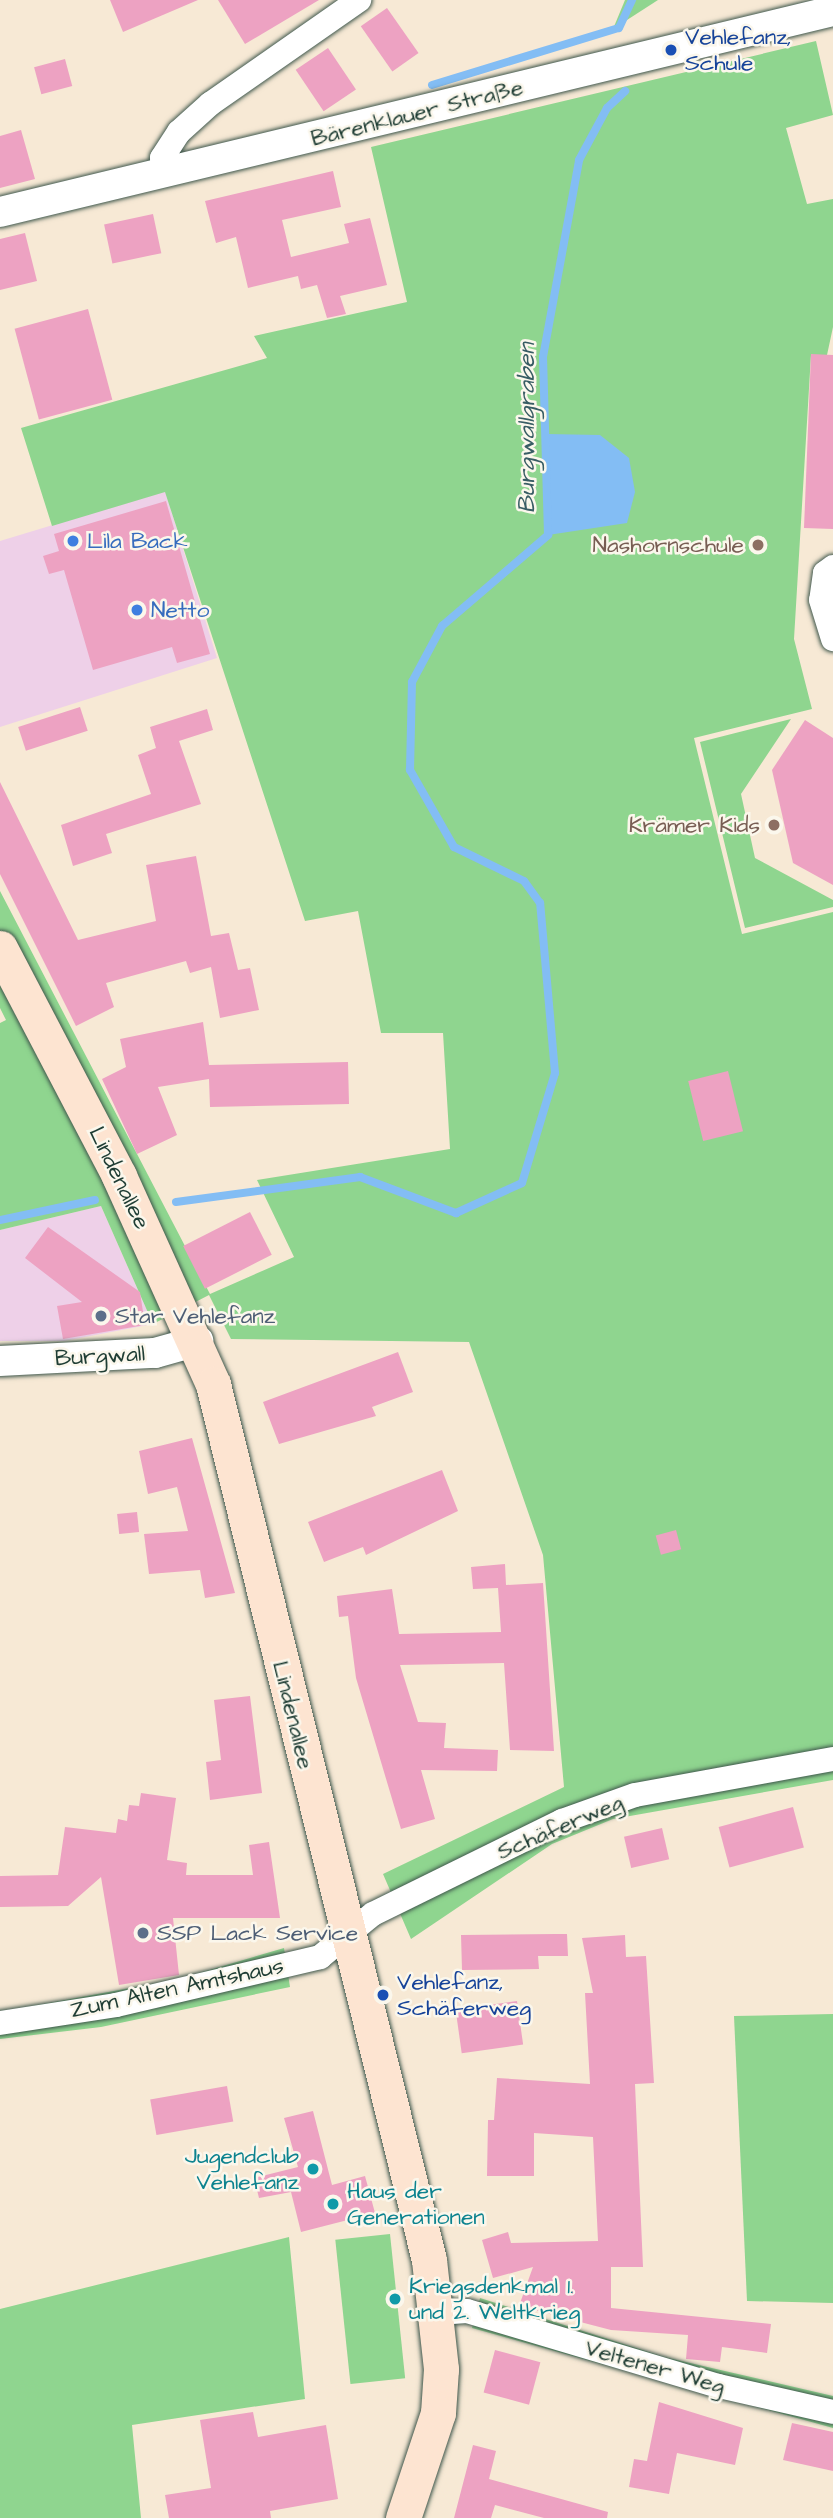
<!DOCTYPE html>
<meta charset="utf-8">
<style>
body{margin:0}
#map{position:relative;width:833px;height:2518px;overflow:hidden;background:#f7e9d5;font-family:"Architects Daughter",sans-serif}
div>[style]{position:absolute}
.built>*{inset:0;background:#eed0e8}
.green>*{inset:0;background:#8fd58f;transform-origin:0 0}
.water>*{inset:0;background:#83bdf4}
.stream>*{height:8px;margin:-4px;padding:0 4px;transform-origin:4px;border-radius:4px;background:#83bdf4}
.building>*{inset:0;background:#eda2c2;transform-origin:0 0}
.roads{filter:drop-shadow(0 0 2px #3f574c) drop-shadow(0 0 2px #3f574c)}
.minor>*{height:24px;margin:-12px;padding:0 12px;transform-origin:12px;border-radius:12px;background:#fff}
.tertiary>*{height:30px;margin:-15px;padding:0 15px;transform-origin:15px;border-radius:15px;background:#fff}
.secondary>*{height:35px;margin:-17.5px;padding:0 17.5px;transform-origin:17.5px;border-radius:17.5px;background:#fde4d1}
.dots>*{width:19px;height:19px;translate:-50% -50%;box-sizing:border-box;border:4px solid #fbf7ec;border-radius:50%}
span{translate:-50% -50%;white-space:nowrap;text-align:center;line-height:1.15;-webkit-text-stroke:5px #fbf7ec;paint-order:stroke}
.transit-label{font-size:23px;color:#164399}
.left{translate:0 -50%;text-align:left}
.street-label{font-size:23px;color:#1f3d34}
.shop-label{font-size:23px;color:#366cbe}
.education-label{font-size:23px;color:#785e54}
.right{translate:-100% -50%;text-align:right}
.service-label{font-size:23px;color:#4e5e75}
.culture-label{font-size:23px;color:#0d838f}
.water-label{font-size:24px;color:#385d64;font-style:italic}
</style>
<div id="map">
<div class="built">
<i style="clip-path:polygon(165px 491px,217px 658px,0 727px,0 541px)"></i>
<i style="clip-path:polygon(101px 1206px,153px 1324px,64px 1341px,0 1341px,0 1230px)"></i>
</div>
<div class="green">
<i style="clip-path:polygon(625px 0,658px 0,613px 29px)"></i>
<i style="clip-path:polygon(816px 41px,833px 115px,786px 128px,807px 204px,833px 199px,833px 327px,827px 355px,811px 355px,794px 639px,812px 709px,694px 738px,742px 934px,833px 912px,833px 1780px,613px 1819px,552px 1844px,411px 1939px,383px 1874px,564px 1787px,543px 1555px,469px 1342px,231px 1339px,209px 1295px,153px 1324px,101px 1206px,0 1230px,0 1023px,6px 1020px,0 1008px,0 891px,210px 1294px,294px 1257px,257px 1180px,450px 1149px,443px 1033px,381px 1033px,358px 911px,305px 921px,165px 492px,52px 526px,21px 428px,267px 358px,254px 336px,407px 302px,371px 147px)"></i>
<i style="clip-path:polygon(791px 719px,741px 794px,755px 858px,833px 900px,833px 907px,745px 928px,700px 742px)"></i>
<i style="clip-path:polygon(284px 1948px,290px 1987px,101px 2027px,0 2039px,0 2012px,179px 1979px)"></i>
<i style="clip-path:polygon(833px 2014px,833px 2303px,747px 2301px,734px 2016px)"></i>
<i style="left:390px;top:2234px;width:145px;height:55px;rotate:84deg"></i>
<i style="clip-path:polygon(289px 2237px,305px 2399px,132px 2425px,141px 2518px,0 2518px,0 2309px)"></i>
<i style="clip-path:polygon(480px 2298px,664px 2357px,833px 2396px,833px 2428px,472px 2328px)"></i>
</div>
<div class="water">
<i style="clip-path:polygon(546px 434px,600px 435px,629px 458px,635px 492px,627px 523px,548px 535px)"></i>
</div>
<div class="stream">
<i style="left:432px;top:85px;width:195px;rotate:-17deg"></i>
<i style="left:619px;top:28px;width:31px;rotate:-65deg"></i>
<i style="left:176px;top:1202px;width:186px;rotate:-7.7deg"></i>
<i style="left:360px;top:1177px;width:103px;rotate:20.6deg"></i>
<i style="left:456px;top:1213px;width:72px;rotate:-24.4deg"></i>
<i style="left:522px;top:1183px;width:115px;rotate:-73.3deg"></i>
<i style="left:555px;top:1073px;width:171px;rotate:-95deg"></i>
<i style="left:540px;top:903px;width:27px;rotate:-126deg"></i>
<i style="left:524px;top:881px;width:78px;rotate:-154.1deg"></i>
<i style="left:454px;top:847px;width:89px;rotate:-119.7deg"></i>
<i style="left:410px;top:770px;width:88px;rotate:-88.7deg"></i>
<i style="left:412px;top:682px;width:64px;rotate:-61.8deg"></i>
<i style="left:442px;top:626px;width:140px;rotate:-40.6deg"></i>
<i style="left:548px;top:535px;width:178px;rotate:-91.6deg"></i>
<i style="left:543px;top:357px;width:200px;rotate:-79.6deg"></i>
<i style="left:579px;top:160px;width:59px;rotate:-61.7deg"></i>
<i style="left:607px;top:108px;width:25px;rotate:-43deg"></i>
<i style="left:0;top:1220px;width:97px;rotate:-11.9deg"></i>
</div>
<div class="building">
<i style="clip-path:polygon(110px 0,198px 0,123px 32px)"></i>
<i style="clip-path:polygon(218px 0,319px 0,245px 44px)"></i>
<i style="left:387px;top:8px;width:55px;height:32px;rotate:55deg"></i>
<i style="left:328px;top:48px;width:50px;height:39px;rotate:56deg"></i>
<i style="left:65px;top:59px;width:28px;height:32px;rotate:75deg"></i>
<i style="clip-path:polygon(21px 130px,35px 179px,0 188px,0 136px)"></i>
<i style="clip-path:polygon(333px 171px,341px 207px,282px 220px,291px 257px,349px 243px,344px 224px,370px 218px,387px 285px,340px 296px,346px 314px,327px 318px,317px 285px,301px 289px,298px 276px,248px 288px,236px 237px,216px 243px,205px 201px)"></i>
<i style="left:153px;top:214px;width:40px;height:50px;rotate:78deg"></i>
<i style="clip-path:polygon(25px 233px,37px 281px,0 290px,0 239px)"></i>
<i style="left:88px;top:309px;width:94px;height:76px;rotate:75deg"></i>
<i style="clip-path:polygon(811px 354px,833px 355px,833px 529px,804px 528px)"></i>
<i style="clip-path:polygon(166px 501px,210px 654px,177px 663px,172px 647px,93px 670px,64px 570px,49px 574px,43px 556px,59px 551px,54px 534px)"></i>
<i style="left:80px;top:707px;width:25px;height:65px;rotate:72deg"></i>
<i style="clip-path:polygon(207px 709px,213px 730px,179px 741px,201px 804px,106px 834px,112px 853px,73px 866px,61px 825px,151px 794px,138px 755px,156px 748px,150px 727px)"></i>
<i style="clip-path:polygon(805px 720px,833px 738px,833px 885px,793px 863px,772px 770px)"></i>
<i style="clip-path:polygon(0 782px,78px 940px,156px 921px,146px 865px,196px 856px,211px 936px,229px 933px,238px 970px,250px 968px,259px 1010px,220px 1018px,211px 967px,190px 973px,186px 961px,106px 983px,114px 1007px,76px 1026px,0 874px)"></i>
<i style="clip-path:polygon(203px 1022px,209px 1065px,348px 1062px,349px 1104px,210px 1107px,209px 1079px,158px 1087px,177px 1135px,137px 1154px,102px 1079px,126px 1067px,120px 1039px)"></i>
<i style="left:728px;top:1071px;width:62px;height:41px;rotate:76deg"></i>
<i style="left:250px;top:1212px;width:48px;height:75px;rotate:63deg"></i>
<i style="clip-path:polygon(48px 1227px,140px 1292px,145px 1325px,63px 1339px,57px 1306px,82px 1302px,25px 1258px)"></i>
<i style="clip-path:polygon(398px 1352px,413px 1392px,372px 1407px,376px 1416px,279px 1444px,263px 1402px)"></i>
<i style="clip-path:polygon(192px 1438px,235px 1593px,205px 1598px,200px 1570px,149px 1574px,144px 1534px,188px 1531px,177px 1487px,148px 1494px,139px 1451px)"></i>
<i style="clip-path:polygon(442px 1470px,458px 1511px,366px 1555px,363px 1547px,324px 1562px,308px 1522px)"></i>
<i style="left:137px;top:1512px;width:20px;height:20px;rotate:84deg"></i>
<i style="left:676px;top:1530px;width:20px;height:21px;rotate:75deg"></i>
<i style="clip-path:polygon(505px 1564px,506px 1585px,543px 1583px,554px 1751px,510px 1750px,504px 1663px,400px 1665px,418px 1722px,446px 1723px,444px 1748px,498px 1750px,497px 1771px,421px 1770px,435px 1819px,401px 1829px,356px 1678px,348px 1616px,339px 1617px,337px 1596px,392px 1589px,399px 1634px,501px 1632px,498px 1588px,473px 1589px,471px 1567px)"></i>
<i style="clip-path:polygon(250px 1696px,262px 1793px,210px 1800px,206px 1762px,221px 1760px,214px 1700px)"></i>
<i style="clip-path:polygon(141px 1793px,176px 1798px,167px 1860px,187px 1863px,186px 1875px,253px 1875px,249px 1845px,269px 1842px,280px 1918px,173px 1918px,179px 1975px,119px 1985px,101px 1877px,68px 1906px,0 1907px,0 1876px,58px 1875px,65px 1827px,116px 1833px,118px 1819px,127px 1821px,129px 1805px,139px 1806px)"></i>
<i style="left:793px;top:1807px;width:42px;height:77px;rotate:75deg"></i>
<i style="left:662px;top:1828px;width:32px;height:39px;rotate:77deg"></i>
<i style="clip-path:polygon(556px 1934px,567px 1934px,568px 1956px,538px 1956px,539px 1969px,462px 1970px,461px 1935px)"></i>
<i style="clip-path:polygon(625px 1935px,626px 1957px,646px 1956px,654px 2083px,635px 2084px,643px 2267px,611px 2267px,611px 2308px,771px 2324px,767px 2353px,722px 2347px,720px 2362px,686px 2359px,688px 2335px,611px 2330px,519px 2306px,533px 2267px,493px 2278px,482px 2240px,508px 2232px,511px 2243px,598px 2241px,593px 2137px,534px 2133px,534px 2176px,487px 2176px,488px 2120px,494px 2120px,497px 2078px,590px 2084px,585px 1993px,593px 1993px,582px 1938px)"></i>
<i style="left:517px;top:2001px;width:44px;height:62px;rotate:82deg"></i>
<i style="left:227px;top:2086px;width:36px;height:78px;rotate:80deg"></i>
<i style="clip-path:polygon(313px 2111px,332px 2185px,365px 2176px,375px 2213px,301px 2232px,291px 2192px,259px 2198px,254px 2178px,298px 2167px,284px 2118px)"></i>
<i style="left:495px;top:2350px;width:47px;height:44px;rotate:15deg"></i>
<i style="clip-path:polygon(659px 2402px,743px 2428px,735px 2465px,677px 2453px,669px 2494px,629px 2487px,634px 2459px,647px 2461px)"></i>
<i style="clip-path:polygon(253px 2412px,258px 2437px,326px 2425px,338px 2499px,270px 2511px,271px 2518px,169px 2518px,165px 2495px,211px 2488px,200px 2420px)"></i>
<i style="clip-path:polygon(792px 2423px,833px 2432px,833px 2471px,783px 2460px)"></i>
<i style="clip-path:polygon(473px 2445px,496px 2451px,489px 2479px,608px 2512px,607px 2518px,544px 2518px,495px 2505px,491px 2518px,454px 2518px)"></i>
</div>
<div class="roads">
<div class="minor">
<i style="left:163px;top:172px;width:14px;rotate:-94deg"></i>
<i style="left:162px;top:158px;width:31px;rotate:-57deg"></i>
<i style="left:179px;top:132px;width:42px;rotate:-42.1deg"></i>
<i style="left:210px;top:104px;width:182px;rotate:-34.9deg"></i>
<i style="left:833px;top:567px;width:10px;rotate:143deg"></i>
<i style="left:825px;top:573px;width:27px;rotate:98deg"></i>
<i style="left:821px;top:600px;width:41px;rotate:72.9deg"></i>
<i style="left:0;top:2023px;width:117px;rotate:-8.8deg"></i>
<i style="left:116px;top:2005px;width:210px;rotate:-13.2deg"></i>
<i style="left:320px;top:1957px;width:68px;rotate:-39.1deg"></i>
<i style="left:373px;top:1914px;width:211px;rotate:-26.2deg"></i>
<i style="left:562px;top:1821px;width:77px;rotate:-19.6deg"></i>
<i style="left:635px;top:1795px;width:201px;rotate:-10.3deg"></i>
<i style="left:437px;top:2313px;width:30px;rotate:-4deg"></i>
<i style="left:467px;top:2311px;width:263px;rotate:16.6deg"></i>
<i style="left:719px;top:2386px;width:117px;rotate:12.8deg"></i>
</div>
<div class="tertiary">
<i style="left:0;top:212px;width:857px;rotate:-13.57deg"></i>
<i style="left:0;top:1361px;width:155px;rotate:-3deg"></i>
<i style="left:155px;top:1353px;width:45px;rotate:-15.6deg"></i>
</div>
<div class="secondary">
<i style="left:0;top:948px;width:257px;rotate:62.4deg"></i>
<i style="left:119px;top:1176px;width:228px;rotate:65.7deg"></i>
<i style="left:213px;top:1384px;width:902px;rotate:76.15deg"></i>
<i style="left:429px;top:2260px;width:110px;rotate:83.7deg"></i>
<i style="left:441px;top:2369px;width:44px;rotate:93.9deg"></i>
<i style="left:438px;top:2413px;width:111px;rotate:108.4deg"></i>
</div>
</div>
<div class="dots">
<i style="left:671px;top:50px;background:#1a4fb4"></i>
<i style="left:73px;top:541px;background:#3f7fe0"></i>
<i style="left:758px;top:545px;background:#8d6e63"></i>
<i style="left:137px;top:610px;background:#3f7fe0"></i>
<i style="left:774px;top:825px;background:#8d6e63"></i>
<i style="left:101px;top:1316px;background:#5c6f8a"></i>
<i style="left:143px;top:1933px;background:#5c6f8a"></i>
<i style="left:383px;top:1995px;background:#1a4fb4"></i>
<i style="left:313px;top:2169px;background:#0f9aa8"></i>
<i style="left:333px;top:2204px;background:#0f9aa8"></i>
<i style="left:395px;top:2299px;background:#0f9aa8"></i>
</div>
<div class="transit-label">
<span class="left" style="left:685px;top:50px">Vehlefanz,<br>Schule</span>
<span class="left" style="left:397px;top:1995px">Vehlefanz,<br>Schäferweg</span>
</div>
<div class="street-label">
<span style="left:417px;top:113px;rotate:-14deg">Bärenklauer Straße</span>
<span style="left:119px;top:1178px;rotate:64deg">Lindenallee</span>
<span style="left:100px;top:1356px;rotate:-3deg">Burgwall</span>
<span style="left:293px;top:1715px;rotate:76deg">Lindenallee</span>
<span style="left:560px;top:1827px;rotate:-23deg">Schäferweg</span>
<span style="left:177px;top:1988px;rotate:-12deg">Zum Alten Amtshaus</span>
<span style="left:655px;top:2367px;rotate:16deg">Veltener Weg</span>
</div>
<div class="shop-label">
<span class="left" style="left:87px;top:541px">Lila Back</span>
<span class="left" style="left:151px;top:610px">Netto</span>
</div>
<div class="education-label">
<span class="right" style="left:744px;top:545px">Nashornschule</span>
<span class="right" style="left:760px;top:825px">Krämer Kids</span>
</div>
<div class="service-label">
<span class="left" style="left:115px;top:1316px">Star Vehlefanz</span>
<span class="left" style="left:157px;top:1933px">SSP Lack Service</span>
</div>
<div class="culture-label">
<span class="right" style="left:299px;top:2169px">Jugendclub<br>Vehlefanz</span>
<span class="left" style="left:347px;top:2204px">Haus der<br>Generationen</span>
<span class="left" style="left:409px;top:2299px">Kriegsdenkmal 1.<br>und 2. Weltkrieg</span>
</div>
<div class="water-label">
<span style="left:528px;top:428px;rotate:-90deg">Burgwallgraben</span>
</div>
</div>
